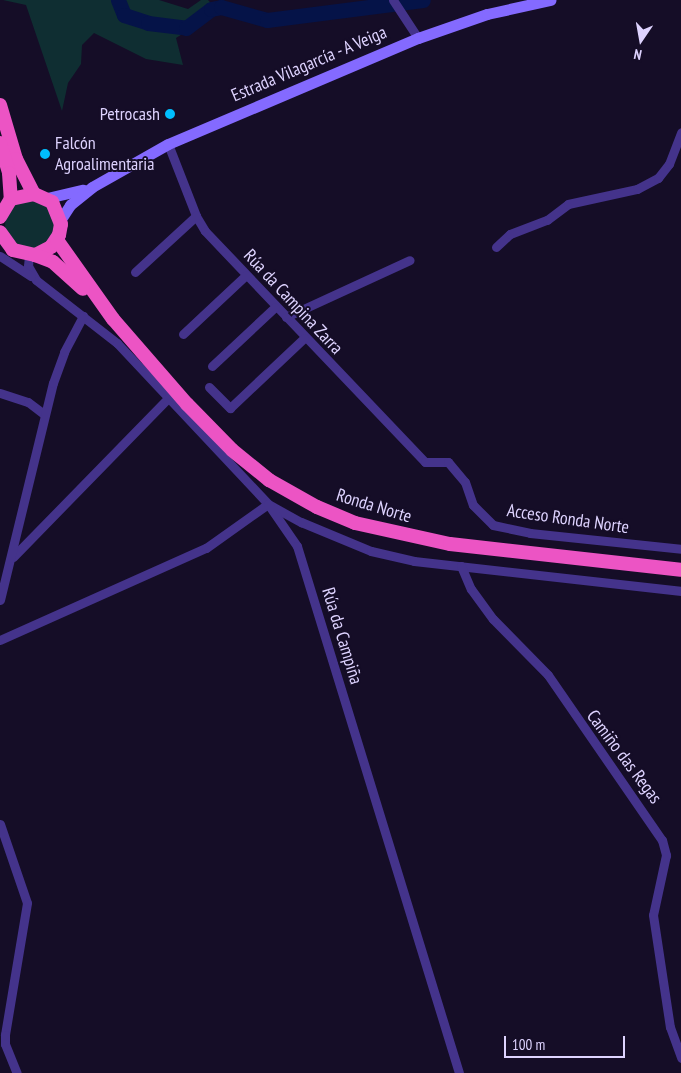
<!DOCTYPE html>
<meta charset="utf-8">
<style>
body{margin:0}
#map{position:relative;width:681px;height:1073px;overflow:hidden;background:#150d27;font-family:"PT Sans Narrow",sans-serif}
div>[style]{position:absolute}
.green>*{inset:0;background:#0f2e32}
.round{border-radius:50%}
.river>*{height:15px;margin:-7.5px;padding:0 7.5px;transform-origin:7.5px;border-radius:7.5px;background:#051348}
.minor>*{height:9px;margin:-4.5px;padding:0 4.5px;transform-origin:4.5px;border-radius:4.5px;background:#44338b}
.secondary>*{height:11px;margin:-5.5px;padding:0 5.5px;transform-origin:5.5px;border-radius:5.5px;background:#846aff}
.trunk>*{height:14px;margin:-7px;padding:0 7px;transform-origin:7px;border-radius:7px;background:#ec54c4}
.dots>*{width:14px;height:14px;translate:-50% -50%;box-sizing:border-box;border:2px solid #150d27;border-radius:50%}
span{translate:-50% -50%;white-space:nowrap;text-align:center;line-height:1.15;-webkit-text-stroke:4px #150d27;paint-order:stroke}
.street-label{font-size:18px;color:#ded3ff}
.poi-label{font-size:18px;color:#ded3ff}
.right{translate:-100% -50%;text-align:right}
.left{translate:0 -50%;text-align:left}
.north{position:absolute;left:616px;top:15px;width:50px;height:50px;-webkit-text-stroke:4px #150d27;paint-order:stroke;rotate:192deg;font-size:14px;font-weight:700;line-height:20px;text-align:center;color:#ded3ff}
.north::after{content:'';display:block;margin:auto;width:18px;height:22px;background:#ded3ff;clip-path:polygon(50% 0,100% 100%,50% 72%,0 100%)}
.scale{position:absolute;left:504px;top:1036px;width:121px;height:22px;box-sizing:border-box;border:2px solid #ded3ff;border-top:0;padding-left:6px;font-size:15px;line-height:18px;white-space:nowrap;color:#ded3ff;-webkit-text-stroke:4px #150d27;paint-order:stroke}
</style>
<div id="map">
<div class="green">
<i style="clip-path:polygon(3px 0,159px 0,188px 9px,201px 0,208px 0,218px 11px,176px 38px,183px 65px,146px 59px,94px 33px,82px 45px,81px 64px,68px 83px,62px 111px,26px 5px)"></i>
<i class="round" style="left:5px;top:200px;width:50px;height:50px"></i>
</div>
<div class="river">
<i style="left:118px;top:0;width:16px;rotate:68deg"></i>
<i style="left:124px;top:15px;width:25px;rotate:18deg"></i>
<i style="left:148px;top:23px;width:38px;rotate:7deg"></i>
<i style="left:186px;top:28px;width:31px;rotate:-37deg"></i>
<i style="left:211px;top:9px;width:10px;rotate:-11deg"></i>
<i style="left:221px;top:7px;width:48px;rotate:15.8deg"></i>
<i style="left:267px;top:20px;width:157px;rotate:-7.3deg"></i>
</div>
<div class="minor">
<i style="left:393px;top:0;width:45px;rotate:56.7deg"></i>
<i style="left:168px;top:144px;width:77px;rotate:68.7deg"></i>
<i style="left:196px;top:216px;width:17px;rotate:59deg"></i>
<i style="left:205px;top:231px;width:319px;rotate:46.4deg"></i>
<i style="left:425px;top:462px;width:23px"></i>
<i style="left:448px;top:462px;width:26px;rotate:50deg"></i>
<i style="left:465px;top:482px;width:24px;rotate:71deg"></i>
<i style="left:473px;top:505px;width:28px;rotate:45deg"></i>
<i style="left:493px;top:525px;width:38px;rotate:12deg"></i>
<i style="left:530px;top:533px;width:152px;rotate:6deg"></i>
<i style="left:496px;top:247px;width:19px;rotate:-43deg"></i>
<i style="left:510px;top:234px;width:40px;rotate:-21deg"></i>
<i style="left:547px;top:220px;width:26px;rotate:-37deg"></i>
<i style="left:568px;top:204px;width:71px;rotate:-12.3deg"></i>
<i style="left:637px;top:189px;width:24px;rotate:-28deg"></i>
<i style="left:658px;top:178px;width:18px;rotate:-52deg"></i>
<i style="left:669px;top:164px;width:34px;rotate:-69deg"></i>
<i style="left:29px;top:255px;width:11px;rotate:95deg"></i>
<i style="left:28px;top:266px;width:16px;rotate:60deg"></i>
<i style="left:36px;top:280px;width:103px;rotate:37.9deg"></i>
<i style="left:117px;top:343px;width:221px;rotate:46.8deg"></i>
<i style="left:268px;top:504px;width:38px;rotate:29deg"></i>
<i style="left:301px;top:522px;width:76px;rotate:22.5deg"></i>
<i style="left:371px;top:551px;width:44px;rotate:13.1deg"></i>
<i style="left:414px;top:561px;width:269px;rotate:6.4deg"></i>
<i style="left:0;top:256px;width:37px;rotate:33deg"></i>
<i style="left:135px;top:272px;width:83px;rotate:-42.6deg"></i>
<i style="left:286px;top:317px;width:136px;rotate:-24.7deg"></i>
<i style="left:183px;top:334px;width:86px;rotate:-43.1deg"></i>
<i style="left:212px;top:366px;width:86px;rotate:-43.1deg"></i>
<i style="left:209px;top:387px;width:30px;rotate:45deg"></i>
<i style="left:230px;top:408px;width:102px;rotate:-43.4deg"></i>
<i style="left:0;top:393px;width:29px;rotate:18deg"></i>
<i style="left:28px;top:402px;width:20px;rotate:37deg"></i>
<i style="left:13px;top:557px;width:222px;rotate:-45.7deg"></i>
<i style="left:461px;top:566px;width:25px;rotate:67deg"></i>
<i style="left:471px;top:589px;width:37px;rotate:54deg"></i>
<i style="left:493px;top:619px;width:78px;rotate:45.5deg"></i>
<i style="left:548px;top:675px;width:201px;rotate:55.4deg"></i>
<i style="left:662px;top:840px;width:16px;rotate:75deg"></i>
<i style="left:666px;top:855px;width:61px;rotate:102.2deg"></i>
<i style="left:653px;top:915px;width:113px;rotate:81.4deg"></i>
<i style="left:670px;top:1027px;width:33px;rotate:70deg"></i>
<i style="left:0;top:600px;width:223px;rotate:-76.3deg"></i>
<i style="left:53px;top:383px;width:33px;rotate:-70deg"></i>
<i style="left:64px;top:352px;width:41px;rotate:-62.2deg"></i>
<i style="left:0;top:640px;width:226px;rotate:-24.1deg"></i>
<i style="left:206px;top:548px;width:76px;rotate:-35.4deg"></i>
<i style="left:268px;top:504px;width:51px;rotate:55.4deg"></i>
<i style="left:297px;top:546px;width:551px;rotate:72.91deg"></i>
<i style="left:0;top:824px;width:83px;rotate:71.1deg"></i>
<i style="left:27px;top:903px;width:134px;rotate:99.5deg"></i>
<i style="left:5px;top:1035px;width:9px;rotate:90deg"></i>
<i style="left:5px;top:1044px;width:31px;rotate:68deg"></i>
</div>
<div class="secondary">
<i style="left:47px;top:198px;width:37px;rotate:-13deg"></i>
<i style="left:61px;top:219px;width:17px;rotate:-57deg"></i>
<i style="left:70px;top:205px;width:28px;rotate:-39deg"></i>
<i style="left:92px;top:187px;width:87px;rotate:-29.5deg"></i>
<i style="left:168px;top:144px;width:272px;rotate:-23deg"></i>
<i style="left:418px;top:38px;width:73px;rotate:-19.2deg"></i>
<i style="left:487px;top:14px;width:65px;rotate:-12.5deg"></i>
</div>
<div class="trunk">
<i style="left:0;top:105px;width:56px;rotate:73.5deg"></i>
<i style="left:16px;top:159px;width:39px;rotate:63deg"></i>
<i style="left:0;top:143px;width:31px;rotate:73deg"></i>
<i style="left:9px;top:173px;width:26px;rotate:86deg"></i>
<i style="left:0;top:217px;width:21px;rotate:-59deg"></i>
<i style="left:11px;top:199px;width:24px;rotate:-12deg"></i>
<i style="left:34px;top:194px;width:20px;rotate:24deg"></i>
<i style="left:52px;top:202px;width:24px;rotate:68deg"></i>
<i style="left:61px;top:224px;width:11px;rotate:100deg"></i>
<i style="left:59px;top:235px;width:14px;rotate:124deg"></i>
<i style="left:51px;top:247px;width:18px;rotate:153deg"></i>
<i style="left:35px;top:255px;width:23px;rotate:-167deg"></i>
<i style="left:13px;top:250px;width:22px;rotate:-126deg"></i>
<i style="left:57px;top:240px;width:97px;rotate:54.7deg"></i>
<i style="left:113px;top:319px;width:113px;rotate:49deg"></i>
<i style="left:187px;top:404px;width:64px;rotate:45.6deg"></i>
<i style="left:232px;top:450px;width:48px;rotate:39deg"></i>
<i style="left:269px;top:480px;width:55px;rotate:29.4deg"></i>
<i style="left:317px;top:507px;width:41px;rotate:22.8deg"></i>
<i style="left:355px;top:523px;width:97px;rotate:12.5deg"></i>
<i style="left:450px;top:544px;width:232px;rotate:6.4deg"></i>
<i style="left:35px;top:255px;width:19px;rotate:21deg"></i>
<i style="left:53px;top:262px;width:40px;rotate:42deg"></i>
</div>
<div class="dots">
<i style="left:170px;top:114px;background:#00befe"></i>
<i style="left:45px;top:154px;background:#00befe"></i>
</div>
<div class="street-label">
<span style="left:309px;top:64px;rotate:-23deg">Estrada Vilagarcía - A Veiga</span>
<span style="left:293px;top:302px;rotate:47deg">Rúa da Campina Zarra</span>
<span style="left:374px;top:506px;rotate:17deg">Ronda Norte</span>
<span style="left:568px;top:519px;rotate:8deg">Acceso Ronda Norte</span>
<span style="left:342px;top:636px;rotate:73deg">Rúa da Campiña</span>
<span style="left:624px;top:757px;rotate:53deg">Camiño das Regas</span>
</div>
<div class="poi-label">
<span class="right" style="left:160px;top:114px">Petrocash</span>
<span class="left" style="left:55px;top:154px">Falcón<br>Agroalimentaria</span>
</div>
<div class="north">N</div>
<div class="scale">100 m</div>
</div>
